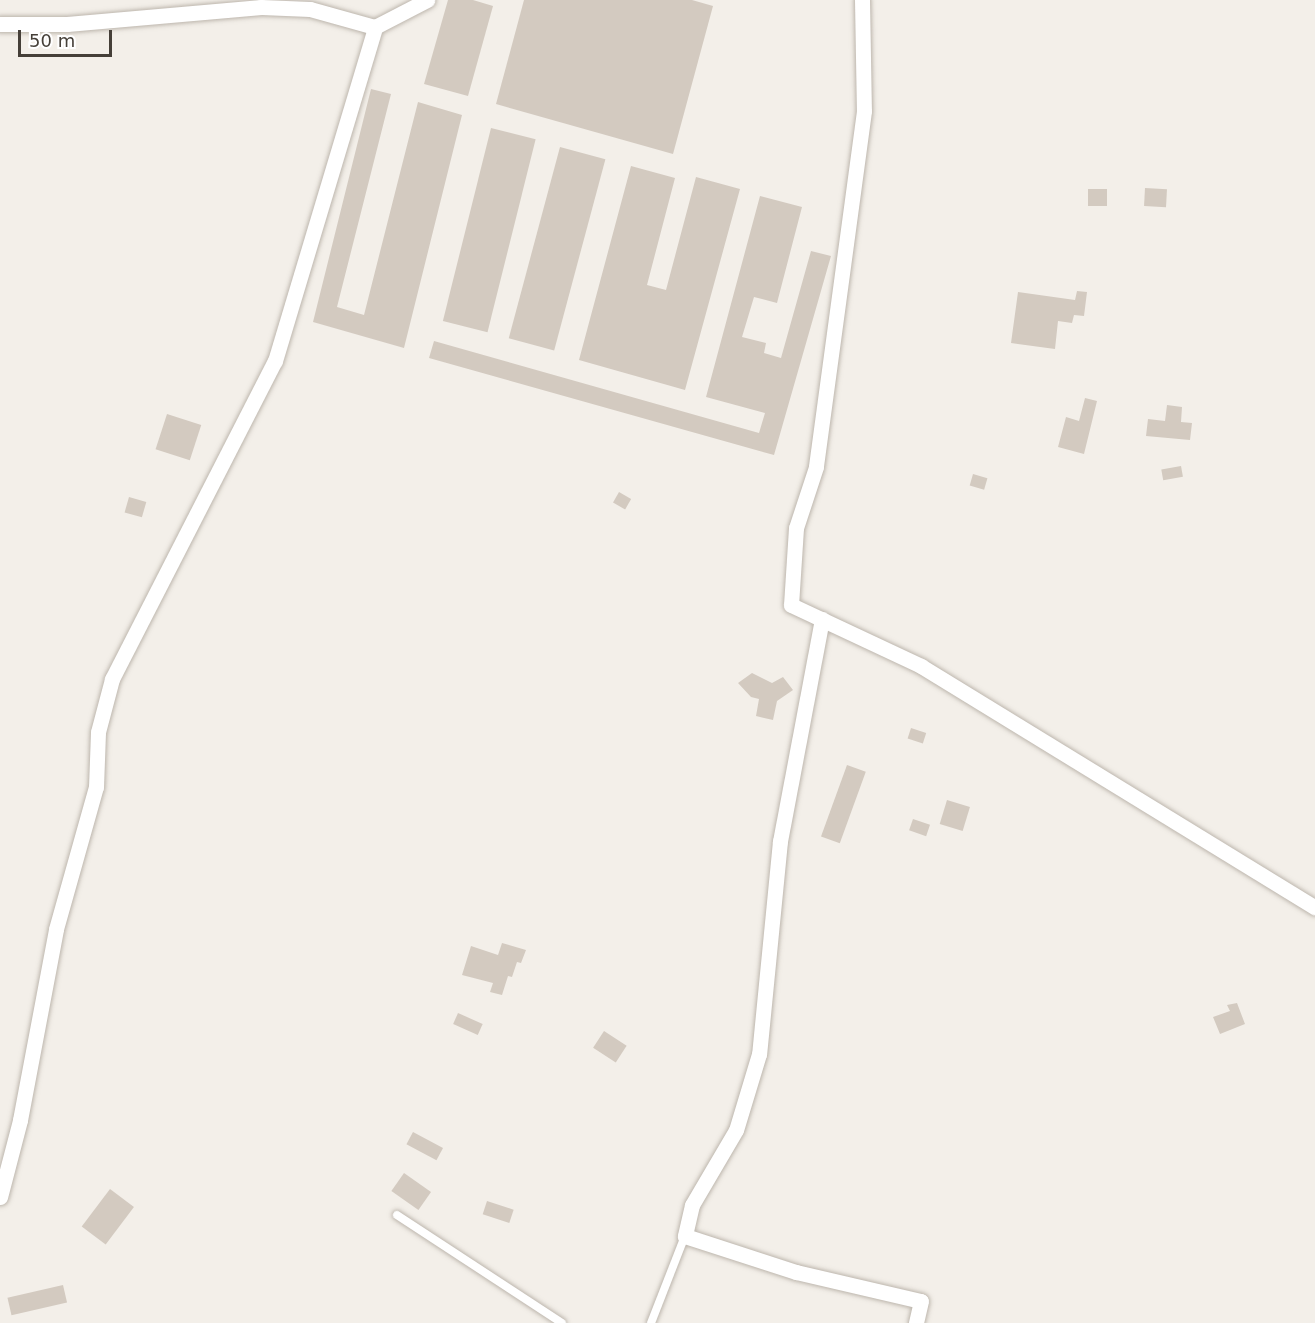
<!DOCTYPE html>
<style>
body{margin:0}
#map{position:relative;width:1315px;height:1323px;overflow:hidden;background:#f3efe9;font-family:"DejaVu Sans",sans-serif}
div>[style]{position:absolute}
.building>*{inset:0;background:#d3cac0;transform-origin:0 0}
.roads{filter:drop-shadow(0 0 2px #bdb6ad) drop-shadow(0 0 2px #bdb6ad)}
.service>*{height:8px;margin:-4px;padding:0 4px;transform-origin:4px;border-radius:4px;background:#fff}
.minor>*{height:15px;margin:-7.5px;padding:0 7.5px;transform-origin:7.5px;border-radius:7.5px;background:#fff}
span{translate:-50% -50%;white-space:nowrap;text-align:center;line-height:1.15;-webkit-text-stroke:4.5px #fff;paint-order:stroke}
.scale{position:absolute;left:18px;top:30px;width:94px;height:27px;box-sizing:border-box;border:3px solid #453f38;border-top:0;padding-left:8px;font-size:18px;line-height:21px;white-space:nowrap;color:#453f38;-webkit-text-stroke:4px #fff;paint-order:stroke}
</style>
<div id="map">
<div class="building">
<i style="clip-path:polygon(448px 0,473px 0,493px 6px,468px 96px,424px 84px)"></i>
<i style="clip-path:polygon(524px 0,692px 0,713px 6px,673px 154px,496px 104px)"></i>
<i style="clip-path:polygon(371px 89px,391px 94px,337px 307px,364px 315px,418px 102px,462px 115px,404px 348px,313px 322px)"></i>
<i style="left:491px;top:128px;width:46px;height:199px;rotate:14deg"></i>
<i style="left:560px;top:147px;width:47px;height:198px;rotate:15deg"></i>
<i style="clip-path:polygon(631px 166px,675px 178px,647px 285px,666px 290px,696px 177px,740px 189px,685px 390px,579px 360px)"></i>
<i style="left:1145px;top:188px;width:22px;height:18px;rotate:3deg"></i>
<i style="left:1088px;top:189px;width:19px;height:17px"></i>
<i style="clip-path:polygon(760px 196px,802px 207px,777px 303px,754px 297px,742px 337px,766px 343px,764px 353px,781px 358px,811px 251px,831px 256px,774px 455px,429px 358px,434px 341px,759px 433px,765px 413px,706px 397px)"></i>
<i style="clip-path:polygon(1077px 291px,1087px 292px,1084px 316px,1074px 315px,1072px 323px,1058px 321px,1055px 349px,1011px 343px,1018px 292px,1075px 300px)"></i>
<i style="clip-path:polygon(1085px 398px,1097px 401px,1084px 454px,1058px 447px,1066px 417px,1079px 421px)"></i>
<i style="clip-path:polygon(1167px 405px,1182px 407px,1181px 422px,1192px 423px,1190px 440px,1146px 436px,1148px 419px,1165px 421px)"></i>
<i style="left:167px;top:414px;width:36px;height:37px;rotate:18deg"></i>
<i style="left:1181px;top:466px;width:11px;height:20px;rotate:80deg"></i>
<i style="left:973px;top:474px;width:15px;height:12px;rotate:16deg"></i>
<i style="left:619px;top:492px;width:14px;height:12px;rotate:30deg"></i>
<i style="left:129px;top:497px;width:18px;height:16px;rotate:16deg"></i>
<i style="clip-path:polygon(752px 673px,772px 683px,783px 677px,793px 690px,777px 701px,773px 720px,756px 716px,759px 699px,751px 697px,738px 683px)"></i>
<i style="left:911px;top:728px;width:16px;height:11px;rotate:18deg"></i>
<i style="left:847px;top:765px;width:20px;height:76px;rotate:20deg"></i>
<i style="left:947px;top:800px;width:24px;height:25px;rotate:17deg"></i>
<i style="left:913px;top:819px;width:18px;height:12px;rotate:19deg"></i>
<i style="clip-path:polygon(502px 943px,526px 950px,521px 963px,517px 962px,512px 977px,508px 976px,502px 995px,490px 992px,493px 983px,462px 975px,471px 946px,498px 955px)"></i>
<i style="clip-path:polygon(1237px 1003px,1245px 1024px,1220px 1034px,1213px 1017px,1230px 1011px,1227px 1005px)"></i>
<i style="left:458px;top:1013px;width:27px;height:12px;rotate:24deg"></i>
<i style="left:604px;top:1031px;width:27px;height:20px;rotate:33deg"></i>
<i style="left:413px;top:1132px;width:34px;height:14px;rotate:28deg"></i>
<i style="left:404px;top:1173px;width:33px;height:22px;rotate:35deg"></i>
<i style="left:110px;top:1189px;width:30px;height:47px;rotate:37deg"></i>
<i style="left:487px;top:1201px;width:28px;height:14px;rotate:18deg"></i>
<i style="left:63px;top:1285px;width:18px;height:57px;rotate:77deg"></i>
</div>
<div class="roads">
<div class="service">
<i style="left:397px;top:1215px;width:197px;rotate:33.2deg"></i>
<i style="left:651px;top:1323px;width:93px;rotate:-68.7deg"></i>
</div>
<div class="minor">
<i style="left:862px;top:0;width:111px;rotate:89deg"></i>
<i style="left:864px;top:111px;width:359px;rotate:97.7deg"></i>
<i style="left:816px;top:467px;width:64px;rotate:108.2deg"></i>
<i style="left:796px;top:528px;width:77px;rotate:93.7deg"></i>
<i style="left:791px;top:605px;width:144px;rotate:25.1deg"></i>
<i style="left:921px;top:666px;width:462px;rotate:31.5deg"></i>
<i style="left:0;top:24px;width:67px"></i>
<i style="left:67px;top:24px;width:195px;rotate:-5deg"></i>
<i style="left:261px;top:7px;width:49px;rotate:2.3deg"></i>
<i style="left:310px;top:9px;width:67px;rotate:15.5deg"></i>
<i style="left:822px;top:619px;width:226px;rotate:100.7deg"></i>
<i style="left:780px;top:841px;width:214px;rotate:95.6deg"></i>
<i style="left:759px;top:1054px;width:79px;rotate:106.8deg"></i>
<i style="left:736px;top:1130px;width:87px;rotate:120.4deg"></i>
<i style="left:692px;top:1205px;width:32px;rotate:103deg"></i>
<i style="left:685px;top:1236px;width:117px;rotate:18deg"></i>
<i style="left:796px;top:1272px;width:128px;rotate:13.1deg"></i>
<i style="left:921px;top:1301px;width:23px;rotate:103deg"></i>
<i style="left:0;top:1197px;width:80px;rotate:-75.4deg"></i>
<i style="left:20px;top:1120px;width:194px;rotate:-79.3deg"></i>
<i style="left:56px;top:929px;width:148px;rotate:-74.3deg"></i>
<i style="left:96px;top:787px;width:55px;rotate:-87.9deg"></i>
<i style="left:98px;top:732px;width:55px;rotate:-75.2deg"></i>
<i style="left:112px;top:679px;width:357px;rotate:-62.9deg"></i>
<i style="left:275px;top:361px;width:349px;rotate:-73.3deg"></i>
<i style="left:375px;top:27px;width:59px;rotate:-27.4deg"></i>
</div>
</div>
<div class="scale">50 m</div>
</div>
